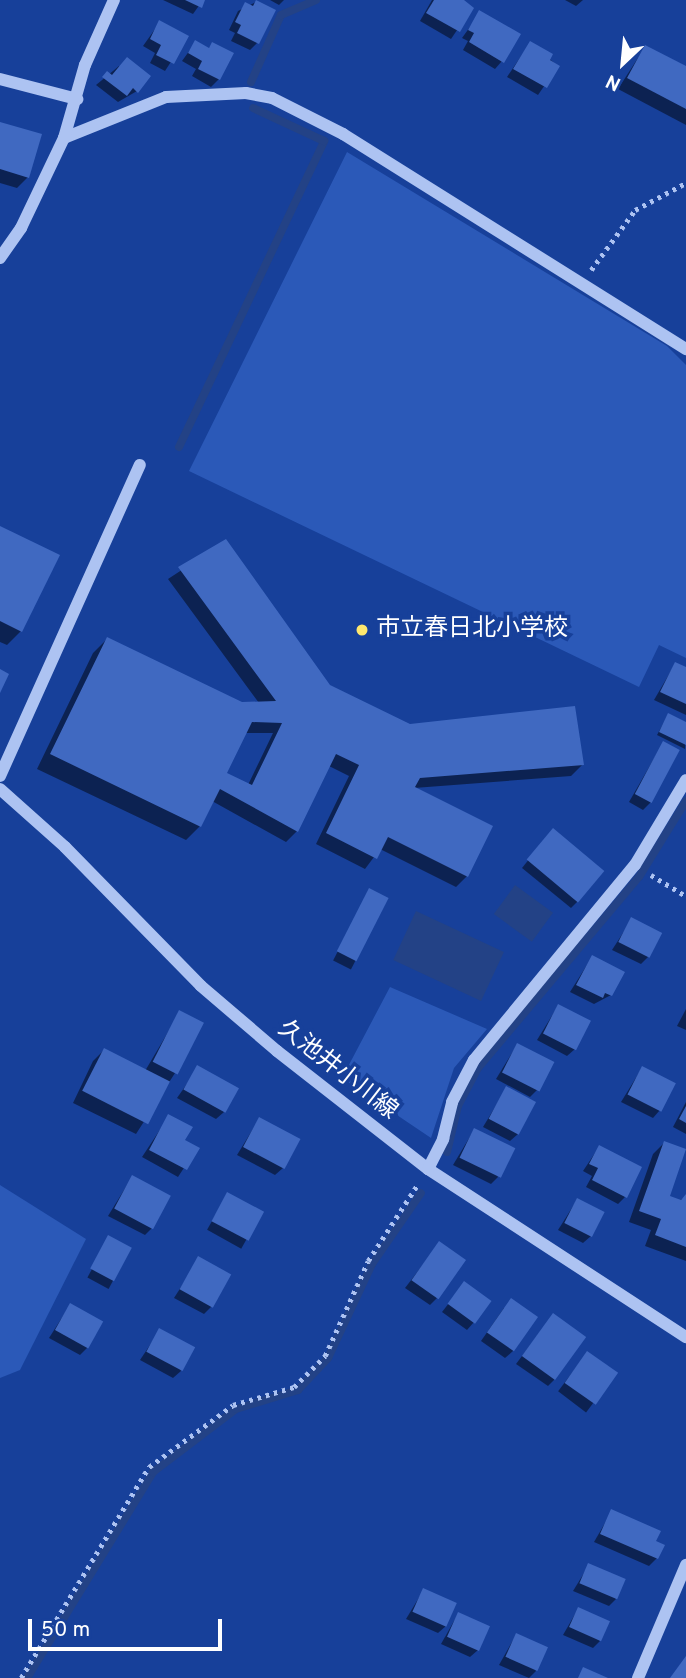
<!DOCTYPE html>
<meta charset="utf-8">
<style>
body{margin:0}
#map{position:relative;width:686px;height:1678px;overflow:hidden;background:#17409a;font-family:Overpass,"Noto Sans JP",sans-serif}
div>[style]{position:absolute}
.green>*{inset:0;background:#2b59b8}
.water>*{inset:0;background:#234286;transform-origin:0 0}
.shadow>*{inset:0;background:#0007;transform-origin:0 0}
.stream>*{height:8px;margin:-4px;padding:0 4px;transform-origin:4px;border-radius:4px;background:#234286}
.building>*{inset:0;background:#4069c1;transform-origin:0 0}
.path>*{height:4.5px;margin-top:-2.25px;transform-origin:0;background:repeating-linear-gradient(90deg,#adc3f2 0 3.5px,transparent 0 8.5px)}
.minor>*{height:12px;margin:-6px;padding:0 6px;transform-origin:6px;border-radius:6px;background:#adc3f2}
.dots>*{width:19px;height:19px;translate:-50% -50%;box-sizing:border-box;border:4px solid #17409a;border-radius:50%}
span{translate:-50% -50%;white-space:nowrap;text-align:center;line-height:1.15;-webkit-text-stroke:7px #17409a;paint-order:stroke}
.poi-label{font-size:24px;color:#fff}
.left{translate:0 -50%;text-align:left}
.street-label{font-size:24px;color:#fff}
.north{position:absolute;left:588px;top:28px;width:70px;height:70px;-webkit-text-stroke:5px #17409a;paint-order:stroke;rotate:206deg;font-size:19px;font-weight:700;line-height:28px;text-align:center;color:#fff}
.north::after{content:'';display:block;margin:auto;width:24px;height:32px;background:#fff;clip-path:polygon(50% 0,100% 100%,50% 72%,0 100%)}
.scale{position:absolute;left:28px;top:1619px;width:194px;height:32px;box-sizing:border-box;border:4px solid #fff;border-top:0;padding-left:9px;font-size:21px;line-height:24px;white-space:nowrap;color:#fff;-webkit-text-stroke:5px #17409a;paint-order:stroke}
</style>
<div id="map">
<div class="green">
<i style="clip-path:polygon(347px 152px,667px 346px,686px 365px,686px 658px,659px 645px,639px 687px,189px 471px)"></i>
<i style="clip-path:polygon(390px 987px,487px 1029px,454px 1068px,431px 1138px,342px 1078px)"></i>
<i style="clip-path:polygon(0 1185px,86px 1239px,20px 1370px,0 1378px)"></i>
</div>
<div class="water">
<i style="left:515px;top:885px;width:47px;height:36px;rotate:36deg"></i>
<i style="left:416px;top:911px;width:97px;height:54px;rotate:25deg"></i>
</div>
<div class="shadow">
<i style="clip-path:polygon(163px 0,203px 0,193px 14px)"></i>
<i style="clip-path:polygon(270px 0,284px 0,279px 5px)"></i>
<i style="clip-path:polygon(432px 0,462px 0,472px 8px,451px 39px,420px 21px)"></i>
<i style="clip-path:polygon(565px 0,583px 0,576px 6px)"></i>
<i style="clip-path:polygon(256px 2px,257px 43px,250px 50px,231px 41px,235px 33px,229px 30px,238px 11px)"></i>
<i style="clip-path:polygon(480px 13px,502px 61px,495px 69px,463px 50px,468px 41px,462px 38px)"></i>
<i style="clip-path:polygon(160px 22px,187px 37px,165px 71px,150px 63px,155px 53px,143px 46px)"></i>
<i style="clip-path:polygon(195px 43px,208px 49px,213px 44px,219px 79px,211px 87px,192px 76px,196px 69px,182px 61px)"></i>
<i style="clip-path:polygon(530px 43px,558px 66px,538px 95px,507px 77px)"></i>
<i style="clip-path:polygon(645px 47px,686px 68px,686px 125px,618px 89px)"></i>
<i style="clip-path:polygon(119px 66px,137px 91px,118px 102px,96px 85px)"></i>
<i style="clip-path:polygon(0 124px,28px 177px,17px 188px,0 183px)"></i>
<i style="clip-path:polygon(0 527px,21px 631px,7px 645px,0 642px)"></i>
<i style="clip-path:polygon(evenodd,226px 541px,329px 686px,410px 726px,582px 765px,571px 776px,414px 788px,467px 876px,456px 887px,380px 849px,365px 869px,316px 844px,349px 776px,329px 766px,297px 831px,286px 842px,212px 801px,200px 826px,186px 840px,37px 769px,93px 653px,107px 639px,242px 704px,259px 703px,168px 579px,226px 541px,245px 733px,273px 733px,248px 785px,225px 774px,245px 733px)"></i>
<i style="clip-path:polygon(675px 664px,686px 669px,686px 715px,654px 700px)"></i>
<i style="clip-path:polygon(668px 715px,686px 724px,685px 749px,657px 735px)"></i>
<i style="clip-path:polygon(663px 743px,651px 802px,643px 810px,629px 802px)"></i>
<i style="clip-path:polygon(546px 838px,578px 901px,571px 908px,522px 868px)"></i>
<i style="left:369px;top:890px;width:20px;height:79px;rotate:27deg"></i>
<i style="clip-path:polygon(632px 919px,648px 957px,641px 964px,612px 950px)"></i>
<i style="clip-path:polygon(592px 957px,611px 995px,594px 1004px,570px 992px)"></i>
<i style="clip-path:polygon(558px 1006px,575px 1049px,567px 1056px,537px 1040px)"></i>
<i style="clip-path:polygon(686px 1009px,686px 1030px,677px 1026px)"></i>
<i style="clip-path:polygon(180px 1012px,175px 1073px,136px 1134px,73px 1103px,93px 1061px,104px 1050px,145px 1071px)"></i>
<i style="clip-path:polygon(517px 1045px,538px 1089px,530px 1097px,496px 1079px)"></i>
<i style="clip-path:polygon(198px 1068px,224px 1112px,216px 1119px,177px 1098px)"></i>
<i style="clip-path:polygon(642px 1068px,660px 1110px,653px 1118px,621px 1102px)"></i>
<i style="clip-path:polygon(506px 1089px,518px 1134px,510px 1141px,483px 1127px)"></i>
<i style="clip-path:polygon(686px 1102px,686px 1134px,673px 1127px)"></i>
<i style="clip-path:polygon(169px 1116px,183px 1141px,197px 1148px,178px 1177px,142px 1157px)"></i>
<i style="clip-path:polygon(259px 1119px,283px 1168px,275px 1175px,237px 1155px)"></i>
<i style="clip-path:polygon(474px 1130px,498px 1177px,491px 1184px,453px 1165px)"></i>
<i style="clip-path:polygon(664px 1143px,668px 1197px,679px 1201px,686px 1196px,686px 1261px,645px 1246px,651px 1230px,629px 1222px,653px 1154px)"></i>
<i style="clip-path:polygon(599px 1147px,625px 1197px,618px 1204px,586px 1187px,592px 1176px,583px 1171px)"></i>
<i style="clip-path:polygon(132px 1177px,152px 1228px,145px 1235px,108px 1216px)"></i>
<i style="left:227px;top:1194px;width:39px;height:41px;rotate:29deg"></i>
<i style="clip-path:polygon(577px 1200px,591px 1236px,583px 1243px,558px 1230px)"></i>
<i style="left:109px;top:1237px;width:24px;height:46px;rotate:28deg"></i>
<i style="clip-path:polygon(439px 1244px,437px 1298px,430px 1305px,405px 1288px)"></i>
<i style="clip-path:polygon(199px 1259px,211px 1307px,204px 1314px,174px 1298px)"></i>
<i style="clip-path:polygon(464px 1284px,474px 1322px,467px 1330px,442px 1312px)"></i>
<i style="clip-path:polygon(70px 1305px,88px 1347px,80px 1355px,49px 1338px)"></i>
<i style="clip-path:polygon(504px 1308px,513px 1351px,505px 1358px,481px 1341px)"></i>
<i style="clip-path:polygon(553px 1315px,555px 1379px,548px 1386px,516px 1364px)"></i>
<i style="clip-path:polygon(160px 1330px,181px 1371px,173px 1378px,140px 1360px)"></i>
<i style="left:587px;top:1353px;width:35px;height:48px;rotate:37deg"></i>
<i style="clip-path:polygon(612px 1511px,654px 1542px,657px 1558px,649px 1566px,594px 1542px)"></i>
<i style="clip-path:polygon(589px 1565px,616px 1599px,609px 1606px,573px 1591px)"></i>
<i style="clip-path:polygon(423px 1591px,446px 1626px,438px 1633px,406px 1619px)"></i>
<i style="clip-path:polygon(578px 1609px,600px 1641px,593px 1648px,563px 1635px)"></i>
<i style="clip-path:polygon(458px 1614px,478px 1650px,470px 1657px,441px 1644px)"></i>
<i style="clip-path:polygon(516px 1635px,536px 1671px,529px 1678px,499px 1665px)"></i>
</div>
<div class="stream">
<i style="left:251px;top:82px;width:73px;rotate:-65.9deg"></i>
<i style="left:281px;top:15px;width:38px;rotate:-23deg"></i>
<i style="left:179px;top:447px;width:339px;rotate:-64.6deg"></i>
<i style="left:324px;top:141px;width:78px;rotate:-155.1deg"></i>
<i style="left:447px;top:1152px;width:47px;rotate:-76.6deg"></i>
<i style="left:458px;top:1106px;width:43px;rotate:-62.2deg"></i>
<i style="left:478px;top:1068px;width:250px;rotate:-49.9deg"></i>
<i style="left:639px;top:877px;width:89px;rotate:-58.3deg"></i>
<i style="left:27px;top:1678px;width:241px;rotate:-58.5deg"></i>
<i style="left:153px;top:1472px;width:104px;rotate:-37.2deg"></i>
<i style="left:236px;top:1409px;width:65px;rotate:-17deg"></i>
<i style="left:298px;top:1390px;width:44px;rotate:-46.8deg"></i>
<i style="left:328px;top:1358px;width:104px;rotate:-64.9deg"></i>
<i style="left:372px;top:1264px;width:86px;rotate:-55.4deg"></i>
</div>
<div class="building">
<i style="clip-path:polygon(185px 0,205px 0,202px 8px)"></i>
<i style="clip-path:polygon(256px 0,276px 10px,259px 44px,237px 33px,241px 25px,235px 22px,245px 2px,253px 6px)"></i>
<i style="clip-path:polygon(434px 0,464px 0,474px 8px,460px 32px,426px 13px)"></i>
<i style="clip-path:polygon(479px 10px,521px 34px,504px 63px,469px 42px,474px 33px,468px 30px)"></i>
<i style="clip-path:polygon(159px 20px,189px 36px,174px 64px,156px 55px,161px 45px,150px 39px)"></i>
<i style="clip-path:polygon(195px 40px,209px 48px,212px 42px,234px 53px,220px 80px,198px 69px,202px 61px,188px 53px)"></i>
<i style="clip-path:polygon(530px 41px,553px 54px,550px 60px,560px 66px,547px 88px,513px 69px)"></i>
<i style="clip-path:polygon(645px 45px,686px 66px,686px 109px,627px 78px)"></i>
<i style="clip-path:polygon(127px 57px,151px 76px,138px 93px,133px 88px,127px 96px,102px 77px,107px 71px,112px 75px)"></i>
<i style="clip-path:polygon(0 122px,42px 134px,29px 178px,0 169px)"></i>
<i style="clip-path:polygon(0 526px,60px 555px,22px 632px,0 621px)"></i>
<i style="clip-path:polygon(evenodd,226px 539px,330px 685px,410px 724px,575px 706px,584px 765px,420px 778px,415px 787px,493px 826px,468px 877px,388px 837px,377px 859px,326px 833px,359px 765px,336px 754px,298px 832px,220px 789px,201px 827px,50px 754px,107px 637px,242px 702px,276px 701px,178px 567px,226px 539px,252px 722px,282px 723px,252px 785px,227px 773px,252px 722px)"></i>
<i style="clip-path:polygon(675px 662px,686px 667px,686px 704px,660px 692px)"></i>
<i style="clip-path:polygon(0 669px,9px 674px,0 693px)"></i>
<i style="clip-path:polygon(668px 713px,686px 722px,686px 745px,659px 732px)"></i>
<i style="left:663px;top:741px;width:19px;height:60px;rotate:28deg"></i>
<i style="left:553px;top:828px;width:67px;height:41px;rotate:40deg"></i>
<i style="left:369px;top:888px;width:22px;height:71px;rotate:27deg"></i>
<i style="left:631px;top:917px;width:35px;height:28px;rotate:27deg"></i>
<i style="clip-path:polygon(592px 955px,625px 972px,612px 996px,605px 993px,603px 998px,576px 985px)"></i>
<i style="left:558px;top:1004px;width:37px;height:33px;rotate:27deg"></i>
<i style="left:179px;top:1010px;width:28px;height:58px;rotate:27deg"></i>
<i style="left:517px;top:1043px;width:42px;height:33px;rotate:27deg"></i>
<i style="left:104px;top:1048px;width:74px;height:48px;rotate:27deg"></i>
<i style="left:197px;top:1065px;width:48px;height:28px;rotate:29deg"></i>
<i style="left:642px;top:1066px;width:38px;height:32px;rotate:27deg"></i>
<i style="left:506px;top:1086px;width:34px;height:37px;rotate:28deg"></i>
<i style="clip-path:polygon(686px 1106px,686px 1123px,679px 1119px)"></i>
<i style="clip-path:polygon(168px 1114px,193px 1127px,185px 1140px,200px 1148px,187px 1170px,149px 1150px)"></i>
<i style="left:259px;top:1117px;width:47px;height:34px;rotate:28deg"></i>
<i style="left:474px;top:1128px;width:46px;height:33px;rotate:26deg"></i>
<i style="clip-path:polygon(664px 1141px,686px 1149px,670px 1196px,681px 1200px,686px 1194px,686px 1247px,655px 1235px,661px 1219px,639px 1211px)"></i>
<i style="clip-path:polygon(599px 1145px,642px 1167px,627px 1198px,592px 1180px,598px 1168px,589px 1164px)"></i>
<i style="left:132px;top:1175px;width:44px;height:38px;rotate:28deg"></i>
<i style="left:227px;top:1192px;width:42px;height:33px;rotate:28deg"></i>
<i style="left:577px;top:1198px;width:31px;height:28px;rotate:27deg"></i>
<i style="left:108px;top:1235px;width:27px;height:38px;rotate:28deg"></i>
<i style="left:439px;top:1241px;width:33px;height:48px;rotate:35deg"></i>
<i style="left:198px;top:1256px;width:38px;height:38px;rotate:29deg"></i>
<i style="left:464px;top:1281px;width:34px;height:28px;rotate:36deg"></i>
<i style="left:511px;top:1298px;width:33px;height:42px;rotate:35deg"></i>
<i style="left:70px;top:1303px;width:38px;height:31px;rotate:29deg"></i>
<i style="left:553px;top:1313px;width:41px;height:53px;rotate:36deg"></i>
<i style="left:159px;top:1328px;width:41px;height:27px;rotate:28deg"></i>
<i style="left:587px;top:1351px;width:38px;height:39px;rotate:35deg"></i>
<i style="clip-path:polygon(611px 1509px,661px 1531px,656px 1541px,665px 1545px,658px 1559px,600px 1534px)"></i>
<i style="left:588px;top:1563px;width:41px;height:22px;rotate:23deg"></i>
<i style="left:423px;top:1588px;width:37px;height:26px;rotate:24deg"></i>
<i style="left:578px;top:1607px;width:35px;height:22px;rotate:24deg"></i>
<i style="left:458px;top:1612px;width:35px;height:27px;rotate:24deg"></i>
<i style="left:516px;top:1633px;width:35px;height:26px;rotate:24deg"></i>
<i style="clip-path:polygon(686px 1656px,686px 1678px,670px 1678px)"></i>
<i style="clip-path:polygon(583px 1667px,608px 1678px,578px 1678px)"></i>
</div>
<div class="path">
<i style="left:591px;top:270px;width:74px;rotate:-53.7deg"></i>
<i style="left:635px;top:210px;width:58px;rotate:-27.9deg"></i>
<i style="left:651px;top:875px;width:41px;rotate:31deg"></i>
<i style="left:21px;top:1678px;width:247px;rotate:-58.8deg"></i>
<i style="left:149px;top:1467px;width:104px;rotate:-36.4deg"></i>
<i style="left:233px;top:1405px;width:64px;rotate:-16.4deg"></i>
<i style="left:294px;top:1387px;width:44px;rotate:-45deg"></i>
<i style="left:325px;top:1356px;width:104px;rotate:-65.6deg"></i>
<i style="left:368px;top:1261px;width:92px;rotate:-57deg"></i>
</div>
<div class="minor">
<i style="left:0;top:79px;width:80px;rotate:14.6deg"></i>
<i style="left:64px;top:138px;width:110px;rotate:-21.9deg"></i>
<i style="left:166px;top:97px;width:80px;rotate:-2.9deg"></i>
<i style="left:246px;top:93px;width:26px;rotate:11deg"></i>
<i style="left:272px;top:98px;width:80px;rotate:26.9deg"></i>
<i style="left:343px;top:134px;width:405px;rotate:32.1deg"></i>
<i style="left:0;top:258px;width:37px;rotate:-55deg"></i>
<i style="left:21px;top:228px;width:100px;rotate:-64.5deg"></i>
<i style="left:64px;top:138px;width:76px;rotate:-74deg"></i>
<i style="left:85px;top:65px;width:71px;rotate:-66deg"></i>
<i style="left:0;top:776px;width:341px;rotate:-65.8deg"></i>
<i style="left:0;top:789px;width:87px;rotate:41.7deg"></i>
<i style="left:65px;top:847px;width:194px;rotate:45.6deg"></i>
<i style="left:201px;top:986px;width:100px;rotate:40.5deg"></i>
<i style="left:277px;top:1051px;width:192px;rotate:38deg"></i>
<i style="left:428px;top:1169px;width:308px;rotate:33.1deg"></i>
<i style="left:428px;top:1169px;width:34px;rotate:-63deg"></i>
<i style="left:443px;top:1139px;width:38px;rotate:-76deg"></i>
<i style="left:452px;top:1102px;width:47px;rotate:-62.4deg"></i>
<i style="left:474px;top:1060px;width:253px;rotate:-50.5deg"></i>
<i style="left:635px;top:865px;width:99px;rotate:-59deg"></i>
<i style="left:638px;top:1678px;width:123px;rotate:-67deg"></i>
</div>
<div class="dots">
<i style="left:362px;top:630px;background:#ffe86e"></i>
</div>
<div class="poi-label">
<span class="left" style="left:376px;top:630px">市立春日北小学校</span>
</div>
<div class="street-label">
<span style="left:337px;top:1071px;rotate:38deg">久池井小川線</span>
</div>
<div class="north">N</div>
<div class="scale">50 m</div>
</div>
